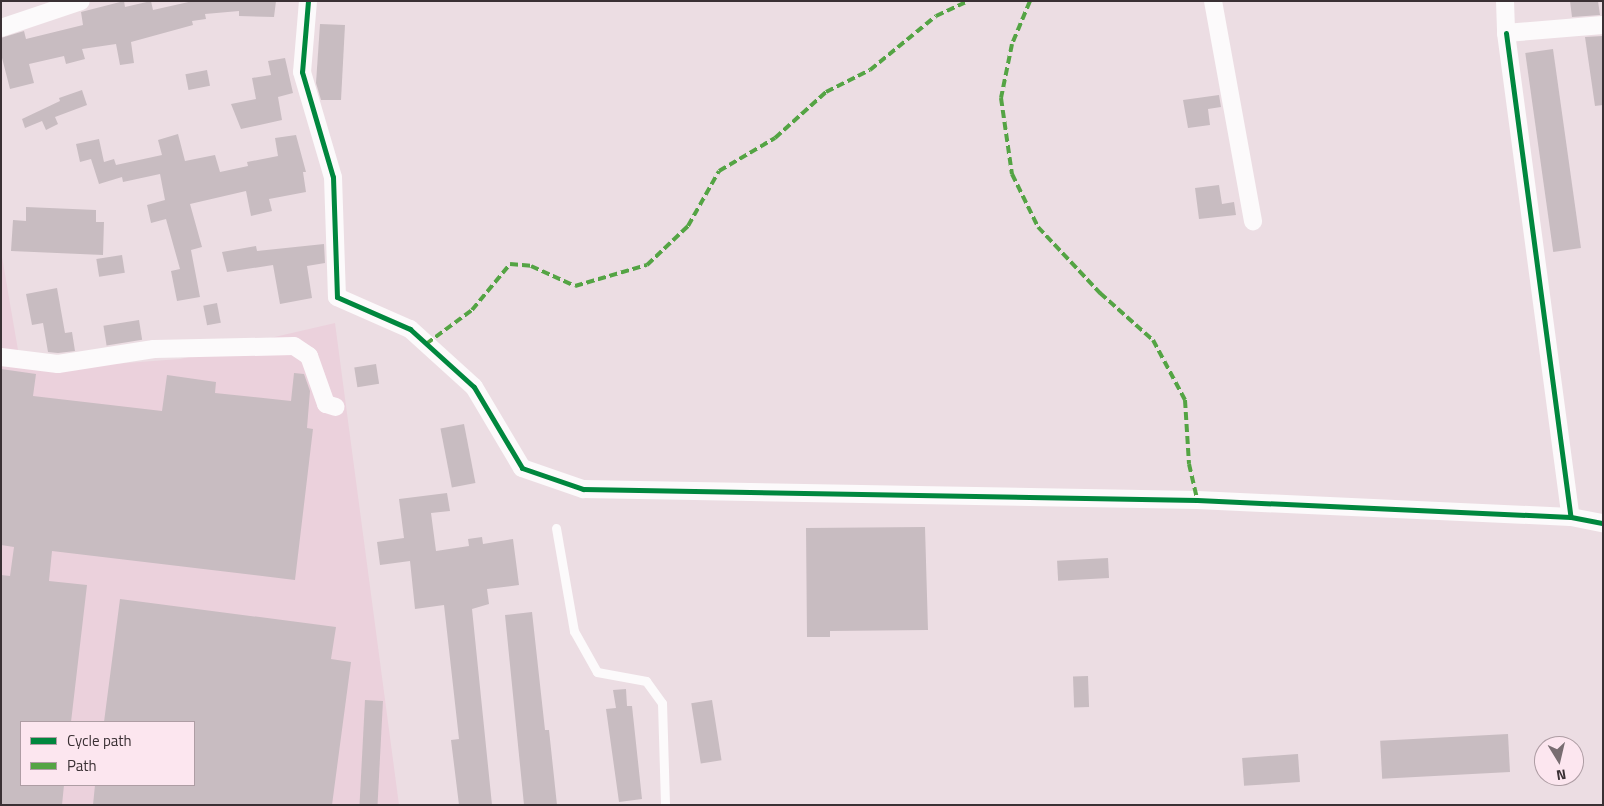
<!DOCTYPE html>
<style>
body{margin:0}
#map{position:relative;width:1604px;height:806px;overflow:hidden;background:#ecdde3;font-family:"Titillium Web",sans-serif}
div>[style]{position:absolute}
.built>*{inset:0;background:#ebd1dc}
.building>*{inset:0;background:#c8bcc1;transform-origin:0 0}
.lane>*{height:9px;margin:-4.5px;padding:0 4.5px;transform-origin:4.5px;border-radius:4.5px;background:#fcfafb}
.street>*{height:18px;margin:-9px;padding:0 9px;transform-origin:9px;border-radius:9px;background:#fcfafb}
.quiet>*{height:4px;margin-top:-2px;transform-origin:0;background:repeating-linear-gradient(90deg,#54a444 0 8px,transparent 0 12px)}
.cycleway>*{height:5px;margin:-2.5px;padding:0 2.5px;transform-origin:2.5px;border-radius:2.5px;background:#00873e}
span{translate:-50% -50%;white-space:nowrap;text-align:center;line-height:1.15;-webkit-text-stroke:4px #fce6ef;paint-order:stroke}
.frame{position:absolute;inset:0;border:2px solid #3a3034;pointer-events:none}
.legend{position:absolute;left:20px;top:721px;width:175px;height:65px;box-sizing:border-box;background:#fce6ef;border:1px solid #ae9da4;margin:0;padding:6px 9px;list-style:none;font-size:15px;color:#3a3034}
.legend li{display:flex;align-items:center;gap:10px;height:25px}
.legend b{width:25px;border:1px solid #ae9da4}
.north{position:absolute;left:1534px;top:736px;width:50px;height:50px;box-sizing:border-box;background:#fce6ef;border:1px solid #ae9da4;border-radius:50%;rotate:171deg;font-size:14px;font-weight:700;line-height:20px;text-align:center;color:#3a3034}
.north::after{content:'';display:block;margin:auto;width:18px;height:22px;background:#786d71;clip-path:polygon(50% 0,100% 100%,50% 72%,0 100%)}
</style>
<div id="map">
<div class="built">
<i style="clip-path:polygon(evenodd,1px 251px,18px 350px,46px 369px,180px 359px,335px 323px,399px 805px,1px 805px,1px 251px,21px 722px,194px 722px,194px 785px,21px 785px,21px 722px)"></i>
</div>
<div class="building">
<i style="clip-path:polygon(124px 1px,125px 7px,151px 1px,153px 10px,193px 1px,276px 1px,274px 17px,239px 16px,239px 11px,205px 14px,206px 19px,192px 21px,193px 25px,131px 42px,134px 63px,120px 65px,116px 44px,82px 49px,85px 59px,66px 64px,64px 56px,29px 64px,34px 83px,10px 89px,1px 54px,1px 38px,24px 31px,26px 39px,83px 25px,81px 12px)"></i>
<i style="clip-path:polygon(1570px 1px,1598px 1px,1600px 15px,1572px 17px)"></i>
<i style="clip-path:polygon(320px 24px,345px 25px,341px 100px,321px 100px,316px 83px)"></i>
<i style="clip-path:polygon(1603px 36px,1603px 105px,1595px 106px,1585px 37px)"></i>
<i style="left:1553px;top:49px;width:201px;height:28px;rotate:82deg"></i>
<i style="clip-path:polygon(285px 58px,293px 93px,278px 97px,282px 120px,241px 129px,231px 104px,256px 99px,252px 78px,271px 75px,268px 61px)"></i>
<i style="left:207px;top:70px;width:16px;height:22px;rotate:79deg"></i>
<i style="clip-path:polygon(82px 90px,87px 105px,55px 117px,58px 124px,46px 130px,42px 121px,25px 128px,22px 119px,60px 101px,59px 98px)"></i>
<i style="clip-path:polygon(1219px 95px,1221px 107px,1208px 109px,1210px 125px,1188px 128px,1183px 100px)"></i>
<i style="clip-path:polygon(178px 134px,185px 161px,215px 155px,220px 172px,248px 166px,247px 162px,278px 156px,275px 138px,296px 135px,306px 172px,303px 172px,306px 192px,269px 199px,272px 211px,251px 216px,246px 191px,190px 204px,202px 247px,191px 250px,200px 297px,177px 301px,171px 271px,180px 269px,166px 219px,151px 223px,147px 205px,165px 200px,160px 174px,123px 182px,122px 177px,99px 184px,91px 159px,80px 162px,76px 144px,99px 139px,104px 162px,114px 159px,116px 165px,162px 155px,158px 140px)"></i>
<i style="clip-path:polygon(1219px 185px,1222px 204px,1234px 202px,1236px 215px,1199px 219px,1195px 188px)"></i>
<i style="clip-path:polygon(26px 207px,96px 210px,96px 222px,104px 222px,103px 255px,11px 251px,13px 220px,26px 221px)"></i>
<i style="clip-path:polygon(324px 244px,325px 263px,307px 266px,312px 298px,280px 304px,273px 265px,227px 272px,222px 252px,256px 246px,257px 251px)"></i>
<i style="left:122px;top:255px;width:18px;height:26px;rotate:81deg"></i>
<i style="clip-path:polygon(57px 288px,65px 333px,72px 332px,75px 351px,58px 353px,48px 352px,43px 323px,32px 325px,26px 294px)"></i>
<i style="left:217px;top:303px;width:20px;height:14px;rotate:79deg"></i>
<i style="left:139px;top:320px;width:20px;height:36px;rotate:81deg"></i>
<i style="left:376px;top:364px;width:20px;height:22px;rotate:81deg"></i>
<i style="clip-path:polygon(1px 369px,36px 374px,33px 396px,162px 411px,167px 375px,216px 382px,215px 393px,291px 401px,294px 373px,304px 374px,310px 391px,307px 428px,313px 429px,295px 580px,52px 551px,49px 581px,87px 585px,71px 722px,21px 722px,21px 785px,64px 785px,62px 805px,1px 805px,1px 575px,10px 576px,14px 547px,1px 545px)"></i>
<i style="left:464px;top:424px;width:60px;height:24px;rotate:79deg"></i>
<i style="clip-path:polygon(447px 493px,450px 511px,431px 513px,436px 551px,469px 546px,468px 539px,482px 537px,483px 544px,513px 539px,519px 585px,487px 589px,489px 604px,472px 609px,492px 805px,459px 805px,451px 740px,459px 739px,444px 605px,415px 609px,410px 561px,380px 565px,377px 542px,404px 538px,399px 499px)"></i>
<i style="clip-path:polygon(925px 527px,928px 630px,830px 631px,830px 637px,807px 637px,806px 528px)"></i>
<i style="left:1108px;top:558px;width:20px;height:51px;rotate:87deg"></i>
<i style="clip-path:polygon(120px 599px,336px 627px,331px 659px,351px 662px,332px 805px,93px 805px,95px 785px,194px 785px,194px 722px,104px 722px)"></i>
<i style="clip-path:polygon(532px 612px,545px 730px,549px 730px,557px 805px,524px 805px,505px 615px)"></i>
<i style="left:1088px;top:676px;width:31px;height:15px;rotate:88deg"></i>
<i style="clip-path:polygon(626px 689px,627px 706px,632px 706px,642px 799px,619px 802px,606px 709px,616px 708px,613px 690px)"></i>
<i style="left:365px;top:700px;width:18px;height:105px;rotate:3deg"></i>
<i style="left:712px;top:700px;width:61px;height:21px;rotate:81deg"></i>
<i style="left:1508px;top:734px;width:38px;height:128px;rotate:87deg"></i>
<i style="left:1298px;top:754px;width:28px;height:56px;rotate:86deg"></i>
</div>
<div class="lane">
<i style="left:556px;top:528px;width:105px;rotate:80.1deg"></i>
<i style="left:574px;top:631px;width:47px;rotate:60.7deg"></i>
<i style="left:597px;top:672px;width:50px;rotate:10.4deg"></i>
<i style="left:646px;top:681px;width:27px;rotate:54deg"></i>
<i style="left:662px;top:703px;width:102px;rotate:88.3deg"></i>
</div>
<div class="street">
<i style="left:308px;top:1px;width:71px;rotate:94.8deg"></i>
<i style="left:302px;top:72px;width:109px;rotate:73.6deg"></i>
<i style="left:333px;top:177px;width:120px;rotate:88.1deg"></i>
<i style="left:337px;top:297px;width:80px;rotate:23.7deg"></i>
<i style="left:410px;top:329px;width:86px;rotate:42.2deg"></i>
<i style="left:474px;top:387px;width:94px;rotate:59.3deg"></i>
<i style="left:522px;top:468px;width:65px;rotate:19deg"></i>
<i style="left:583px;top:489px;width:614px;rotate:1.03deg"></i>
<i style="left:1197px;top:500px;width:374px;rotate:2.6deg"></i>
<i style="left:1213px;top:1px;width:224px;rotate:79.7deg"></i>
<i style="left:1505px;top:1px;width:32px;rotate:88deg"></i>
<i style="left:1506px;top:33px;width:97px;rotate:-4.7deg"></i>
<i style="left:1px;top:28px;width:84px;rotate:-18.6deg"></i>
<i style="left:1506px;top:33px;width:488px;rotate:82.4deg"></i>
<i style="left:1571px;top:517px;width:33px;rotate:11deg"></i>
<i style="left:1px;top:357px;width:57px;rotate:7deg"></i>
<i style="left:58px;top:364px;width:97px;rotate:-8.9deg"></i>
<i style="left:154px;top:349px;width:140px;rotate:-1.2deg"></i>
<i style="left:294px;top:346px;width:18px;rotate:34deg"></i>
<i style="left:309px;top:356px;width:51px;rotate:70.5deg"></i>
<i style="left:326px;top:404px;width:10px;rotate:17deg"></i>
</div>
<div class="quiet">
<i style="left:1030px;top:1px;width:47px;rotate:112.7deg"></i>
<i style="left:1012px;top:44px;width:55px;rotate:101.5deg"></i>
<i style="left:1001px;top:98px;width:77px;rotate:81.8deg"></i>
<i style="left:1012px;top:174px;width:59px;rotate:63.9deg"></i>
<i style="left:1038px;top:227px;width:91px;rotate:46.8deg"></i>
<i style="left:1100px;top:293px;width:71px;rotate:41.6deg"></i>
<i style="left:1153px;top:340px;width:68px;rotate:61.9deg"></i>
<i style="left:1185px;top:400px;width:64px;rotate:86.4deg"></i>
<i style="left:1189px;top:464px;width:37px;rotate:77deg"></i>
<i style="left:426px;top:344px;width:57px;rotate:-36.5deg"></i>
<i style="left:472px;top:310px;width:60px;rotate:-50.4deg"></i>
<i style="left:510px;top:264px;width:21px;rotate:5deg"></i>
<i style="left:531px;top:266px;width:48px;rotate:24.4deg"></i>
<i style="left:575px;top:286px;width:75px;rotate:-16.3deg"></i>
<i style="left:647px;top:265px;width:57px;rotate:-43.6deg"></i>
<i style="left:688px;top:226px;width:63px;rotate:-60.6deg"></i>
<i style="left:719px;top:171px;width:65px;rotate:-30.5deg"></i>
<i style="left:775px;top:138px;width:69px;rotate:-42deg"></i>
<i style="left:826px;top:92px;width:49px;rotate:-26.6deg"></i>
<i style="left:870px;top:70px;width:85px;rotate:-39.3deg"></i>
<i style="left:936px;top:16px;width:35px;rotate:-25deg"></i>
</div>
<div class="cycleway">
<i style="left:308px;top:1px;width:71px;rotate:94.8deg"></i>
<i style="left:302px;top:72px;width:109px;rotate:73.6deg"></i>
<i style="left:333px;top:177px;width:120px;rotate:88.1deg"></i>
<i style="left:337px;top:297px;width:80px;rotate:23.7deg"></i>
<i style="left:410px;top:329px;width:86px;rotate:42.2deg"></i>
<i style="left:474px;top:387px;width:94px;rotate:59.3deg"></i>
<i style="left:522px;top:468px;width:65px;rotate:19deg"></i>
<i style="left:583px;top:489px;width:614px;rotate:1.03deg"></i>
<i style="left:1197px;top:500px;width:374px;rotate:2.6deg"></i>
<i style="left:1506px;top:33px;width:488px;rotate:82.4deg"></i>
<i style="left:1571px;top:517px;width:33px;rotate:11deg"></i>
</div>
<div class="frame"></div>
<ul class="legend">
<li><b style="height:6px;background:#00873e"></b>Cycle path</li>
<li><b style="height:6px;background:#54a444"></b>Path</li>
</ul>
<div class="north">N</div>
</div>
